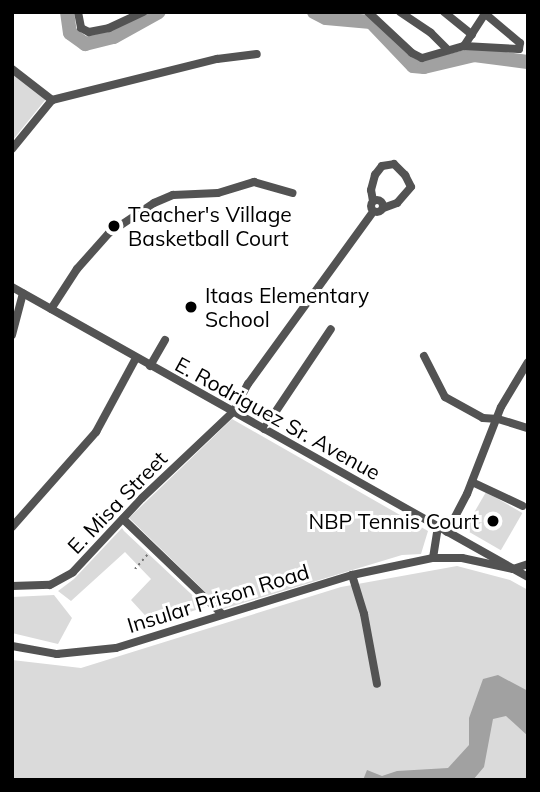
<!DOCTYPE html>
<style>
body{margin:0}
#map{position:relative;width:540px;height:792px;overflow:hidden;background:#fff;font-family:Mulish,sans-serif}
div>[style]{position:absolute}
.green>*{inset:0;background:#dadada;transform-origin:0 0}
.water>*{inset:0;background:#a1a1a1}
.river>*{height:14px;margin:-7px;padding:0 7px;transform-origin:7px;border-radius:7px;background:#a1a1a1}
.path>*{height:2px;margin-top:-1px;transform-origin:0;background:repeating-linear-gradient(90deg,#757575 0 2px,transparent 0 5.5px)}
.minor>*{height:8px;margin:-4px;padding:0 4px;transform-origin:4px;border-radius:4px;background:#535353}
.minor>.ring{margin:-4px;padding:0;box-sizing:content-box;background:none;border:8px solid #535353;border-radius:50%}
.dots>*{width:19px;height:19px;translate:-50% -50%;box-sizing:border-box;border:4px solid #fff;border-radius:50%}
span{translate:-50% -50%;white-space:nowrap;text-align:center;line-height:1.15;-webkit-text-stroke:6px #fff;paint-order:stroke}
.poi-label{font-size:21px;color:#000}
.left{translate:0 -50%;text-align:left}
.right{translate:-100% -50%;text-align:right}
.street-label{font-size:21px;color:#000}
.frame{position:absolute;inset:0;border:14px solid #000;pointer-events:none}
</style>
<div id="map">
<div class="green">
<i style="clip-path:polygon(12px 74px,46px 99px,12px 141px)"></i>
<i style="clip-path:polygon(232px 419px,428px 531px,421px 554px,402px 555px,223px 609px,129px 518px)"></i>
<i style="left:486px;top:492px;width:42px;height:43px;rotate:30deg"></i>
<i style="clip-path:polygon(122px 528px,124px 531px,205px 607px,153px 624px,131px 600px,151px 579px,125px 552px,71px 601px,58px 591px,74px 579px)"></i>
<i style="clip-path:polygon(457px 566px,510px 580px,528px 590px,528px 780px,12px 780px,12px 660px,81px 668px,341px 587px)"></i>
<i style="clip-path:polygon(54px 595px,72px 618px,58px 644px,12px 633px,12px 597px)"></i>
</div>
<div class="water">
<i style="clip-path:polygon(498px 675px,528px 691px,528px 736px,506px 716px,493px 719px,484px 767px,473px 780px,363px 780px,367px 770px,382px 776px,397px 771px,448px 768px,469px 745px,469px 718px,483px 679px)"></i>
</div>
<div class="river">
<i style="left:67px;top:12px;width:21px;rotate:82deg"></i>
<i style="left:70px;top:33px;width:19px;rotate:36deg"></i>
<i style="left:85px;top:44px;width:30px;rotate:-14deg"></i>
<i style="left:114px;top:37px;width:51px;rotate:-29.1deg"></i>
<i style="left:314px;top:12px;width:13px;rotate:27deg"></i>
<i style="left:326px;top:18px;width:45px;rotate:5.1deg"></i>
<i style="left:371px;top:22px;width:61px;rotate:46.3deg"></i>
<i style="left:413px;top:66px;width:11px;rotate:5deg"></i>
<i style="left:424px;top:67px;width:51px;rotate:-13.5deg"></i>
<i style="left:474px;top:55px;width:54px;rotate:7.4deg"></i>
</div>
<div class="path">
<i style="left:135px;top:569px;width:20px;rotate:-49deg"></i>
</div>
<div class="minor">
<i style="left:78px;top:12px;width:16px;rotate:79deg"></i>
<i style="left:81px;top:28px;width:9px;rotate:27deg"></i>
<i style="left:89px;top:32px;width:20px;rotate:-11deg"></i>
<i style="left:109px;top:28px;width:38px;rotate:-25deg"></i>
<i style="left:368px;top:12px;width:60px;rotate:43deg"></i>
<i style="left:412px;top:53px;width:11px;rotate:27deg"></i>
<i style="left:422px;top:58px;width:44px;rotate:-15.9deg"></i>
<i style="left:464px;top:46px;width:55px;rotate:3.1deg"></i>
<i style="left:519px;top:49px;width:6px;rotate:-81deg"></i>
<i style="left:520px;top:43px;width:48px;rotate:-140deg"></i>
<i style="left:400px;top:12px;width:37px;rotate:34deg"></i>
<i style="left:431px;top:33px;width:23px;rotate:45deg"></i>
<i style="left:444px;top:12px;width:36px;rotate:39deg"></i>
<i style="left:464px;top:46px;width:38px;rotate:-57deg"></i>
<i style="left:12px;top:69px;width:51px;rotate:37.8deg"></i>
<i style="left:12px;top:149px;width:63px;rotate:-50.8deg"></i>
<i style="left:52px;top:100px;width:170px;rotate:-14deg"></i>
<i style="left:217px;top:59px;width:40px;rotate:-7.1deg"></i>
<i class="ring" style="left:371px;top:200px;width:4px;height:4px"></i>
<i style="left:373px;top:201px;width:11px;rotate:-100deg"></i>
<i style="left:371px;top:190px;width:16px;rotate:-75deg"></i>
<i style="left:375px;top:175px;width:11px;rotate:-52deg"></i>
<i style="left:382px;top:166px;width:12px;rotate:-9deg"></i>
<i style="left:394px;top:164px;width:16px;rotate:45deg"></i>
<i style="left:405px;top:175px;width:13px;rotate:63deg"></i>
<i style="left:411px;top:187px;width:21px;rotate:131deg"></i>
<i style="left:397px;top:203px;width:15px;rotate:160deg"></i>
<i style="left:12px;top:287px;width:592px;rotate:29.34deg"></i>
<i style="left:51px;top:309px;width:48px;rotate:-57deg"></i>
<i style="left:77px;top:269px;width:48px;rotate:-48.4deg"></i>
<i style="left:109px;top:233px;width:54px;rotate:-33.7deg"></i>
<i style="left:154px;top:203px;width:21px;rotate:-23deg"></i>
<i style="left:173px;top:195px;width:45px;rotate:-2.5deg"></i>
<i style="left:218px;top:193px;width:38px;rotate:-17deg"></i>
<i style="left:254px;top:182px;width:40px;rotate:16deg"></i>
<i style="left:12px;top:335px;width:43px;rotate:-75.3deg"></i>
<i style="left:424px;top:356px;width:46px;rotate:62.9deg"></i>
<i style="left:445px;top:397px;width:43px;rotate:28.9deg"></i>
<i style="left:483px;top:418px;width:15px;rotate:4deg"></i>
<i style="left:498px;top:419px;width:31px;rotate:17deg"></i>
<i style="left:150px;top:366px;width:30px;rotate:-60deg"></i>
<i style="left:264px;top:429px;width:120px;rotate:-56.2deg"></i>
<i style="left:472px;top:482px;width:56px;rotate:25.2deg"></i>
<i style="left:123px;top:519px;width:137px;rotate:43.8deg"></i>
<i style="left:12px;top:527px;width:127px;rotate:-48.5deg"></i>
<i style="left:96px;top:432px;width:84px;rotate:-61.6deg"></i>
<i style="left:447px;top:532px;width:43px;rotate:-62.2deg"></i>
<i style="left:467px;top:494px;width:93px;rotate:-68.7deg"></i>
<i style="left:501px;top:407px;width:52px;rotate:-59deg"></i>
<i style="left:433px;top:558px;width:31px;rotate:-81deg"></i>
<i style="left:352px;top:575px;width:41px;rotate:72.9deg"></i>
<i style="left:364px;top:614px;width:71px;rotate:79.5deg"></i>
<i style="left:12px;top:586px;width:38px;rotate:-2deg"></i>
<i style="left:50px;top:585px;width:26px;rotate:-29deg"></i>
<i style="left:73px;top:572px;width:101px;rotate:-47deg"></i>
<i style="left:142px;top:498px;width:125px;rotate:-43.4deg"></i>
<i style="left:233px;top:412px;width:32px;rotate:-62deg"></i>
<i style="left:248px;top:384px;width:213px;rotate:-54deg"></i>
<i style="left:12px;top:646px;width:46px;rotate:10.1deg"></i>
<i style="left:57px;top:654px;width:59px;rotate:-5.8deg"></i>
<i style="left:116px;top:648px;width:247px;rotate:-17.2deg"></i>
<i style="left:352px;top:575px;width:83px;rotate:-11.9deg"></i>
<i style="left:433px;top:558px;width:29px"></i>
<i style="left:462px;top:558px;width:52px;rotate:12.2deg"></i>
<i style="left:513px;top:569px;width:16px;rotate:-18deg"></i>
</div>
<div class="dots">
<i style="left:114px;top:226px;background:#000"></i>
<i style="left:191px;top:307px;background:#000"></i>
<i style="left:493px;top:521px;background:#000"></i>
</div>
<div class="poi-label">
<span class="left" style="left:128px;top:226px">Teacher's Village<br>Basketball Court</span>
<span class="left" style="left:205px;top:307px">Itaas Elementary<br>School</span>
<span class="right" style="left:479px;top:521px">NBP Tennis Court</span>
</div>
<div class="street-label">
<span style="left:278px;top:418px;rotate:29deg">E. Rodriguez Sr. Avenue</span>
<span style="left:117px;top:502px;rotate:-46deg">E. Misa Street</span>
<span style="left:218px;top:598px;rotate:-17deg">Insular Prison Road</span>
</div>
<div class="frame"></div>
</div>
